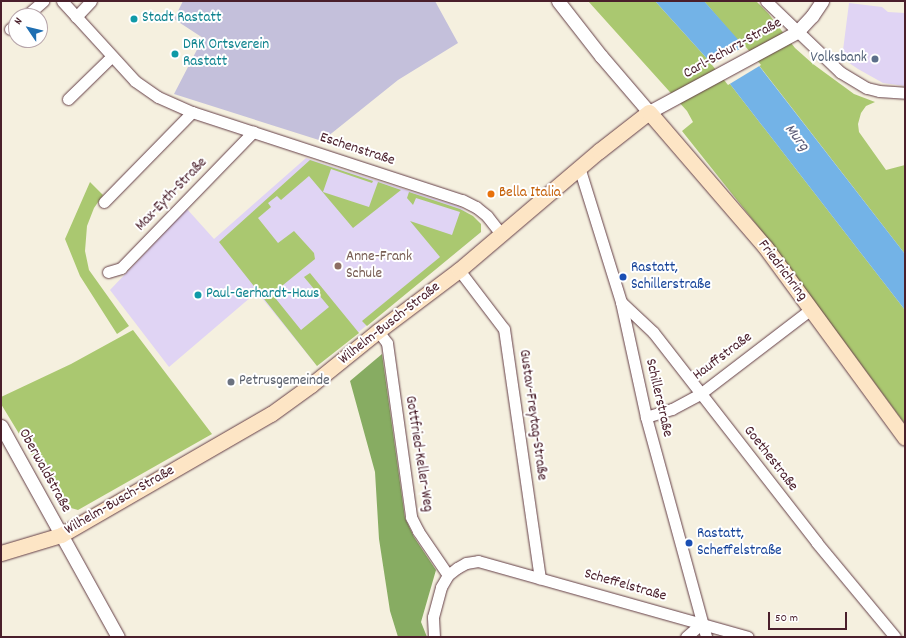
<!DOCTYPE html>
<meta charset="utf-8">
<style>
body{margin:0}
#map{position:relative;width:906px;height:638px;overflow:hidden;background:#f5f0df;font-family:Dekko,sans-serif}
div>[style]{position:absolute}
.built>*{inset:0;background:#e0d4f4}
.industrial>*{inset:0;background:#c4c0db}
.green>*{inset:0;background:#aac870}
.forest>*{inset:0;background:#87ac62}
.water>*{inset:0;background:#73b3e7}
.pier>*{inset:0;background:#f5f0df}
.roads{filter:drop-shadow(0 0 1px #643e46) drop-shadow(0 0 1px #643e46)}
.minor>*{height:11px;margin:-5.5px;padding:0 5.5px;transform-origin:5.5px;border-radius:5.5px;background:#fff}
.tertiary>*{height:13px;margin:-6.5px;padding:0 6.5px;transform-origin:6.5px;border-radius:6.5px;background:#fff}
.secondary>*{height:15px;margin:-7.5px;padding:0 7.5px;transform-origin:7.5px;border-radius:7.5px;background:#fde5c5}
.dots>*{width:11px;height:11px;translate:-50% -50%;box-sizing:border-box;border:2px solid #fff;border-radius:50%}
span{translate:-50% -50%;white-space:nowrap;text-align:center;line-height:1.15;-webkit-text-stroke:4px #fff;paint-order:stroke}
.culture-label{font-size:15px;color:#0d838f}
.left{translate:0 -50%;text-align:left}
.street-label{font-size:15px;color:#4a1f2b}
.service-label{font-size:15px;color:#4e5e75}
.right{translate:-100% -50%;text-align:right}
.food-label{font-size:15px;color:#c56008}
.education-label{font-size:15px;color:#785e54}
.transit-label{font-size:15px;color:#164399}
.worship-label{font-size:15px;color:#5b616d}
.water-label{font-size:16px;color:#5a5a76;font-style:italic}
.frame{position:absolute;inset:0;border:2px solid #4a1f2b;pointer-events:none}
.north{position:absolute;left:8px;top:8px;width:40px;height:40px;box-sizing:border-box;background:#fff;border:1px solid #b7a5aa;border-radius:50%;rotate:305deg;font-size:11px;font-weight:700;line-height:16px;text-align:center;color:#4a1f2b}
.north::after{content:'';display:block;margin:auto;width:14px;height:18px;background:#1f6fb2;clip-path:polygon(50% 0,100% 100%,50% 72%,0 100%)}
.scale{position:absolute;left:768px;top:612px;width:79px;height:18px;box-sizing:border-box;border:2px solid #4a1f2b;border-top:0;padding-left:5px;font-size:12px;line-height:14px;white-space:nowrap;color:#4a1f2b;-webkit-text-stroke:3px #fff;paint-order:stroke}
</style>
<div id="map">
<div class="built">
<i style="clip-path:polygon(849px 3px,882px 7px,888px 12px,905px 13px,905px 86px,883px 83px,858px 69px,842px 58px)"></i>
<i style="clip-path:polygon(306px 158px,460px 207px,481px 224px,481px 232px,317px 366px,257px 292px,169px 367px,110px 290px,187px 209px,214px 239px)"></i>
</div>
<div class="industrial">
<i style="clip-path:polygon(183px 1px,435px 1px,458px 43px,398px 80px,322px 141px,174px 94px,203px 38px,174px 19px)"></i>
</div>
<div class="green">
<i style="clip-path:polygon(588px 1px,655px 1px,730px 84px,905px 310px,905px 424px,772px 244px,682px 131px,693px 122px,687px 111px)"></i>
<i style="clip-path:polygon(704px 1px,756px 1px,768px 13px,795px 48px,813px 64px,854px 94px,875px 102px,866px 106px,861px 113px,858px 124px,859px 132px,886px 170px,905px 165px,905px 254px,761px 68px)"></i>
<i style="clip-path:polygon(310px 160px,373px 181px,372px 183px,331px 169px,323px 192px,369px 207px,378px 182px,401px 190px,353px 228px,309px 176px,281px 200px,277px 196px,268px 203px,271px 207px,258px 218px,278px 243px,294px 231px,314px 253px,315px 259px,272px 294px,301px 330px,329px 307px,304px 277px,310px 273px,359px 333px,317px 366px,219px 242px)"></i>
<i style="clip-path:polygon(90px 182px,103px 195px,94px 208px,87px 226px,85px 251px,89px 270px,129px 326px,117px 334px,80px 276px,65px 239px)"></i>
<i style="clip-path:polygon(409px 192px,460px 209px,473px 216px,481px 224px,481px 232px,367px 326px,362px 321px,440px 257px,410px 221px,452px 235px,460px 212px,416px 198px,413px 205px,407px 198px)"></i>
<i style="clip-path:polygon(133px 330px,212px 434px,78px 510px,71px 508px,64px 505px,58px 498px,1px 404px,1px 397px,71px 364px)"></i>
</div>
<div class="forest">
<i style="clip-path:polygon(382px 354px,405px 518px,414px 537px,436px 570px,421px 622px,427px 637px,398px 637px,390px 611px,379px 539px,375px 472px,350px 381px)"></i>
</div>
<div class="water">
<i style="clip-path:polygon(655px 1px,704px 1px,742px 44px,905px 254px,905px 310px,730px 84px)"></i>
</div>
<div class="pier">
<i style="clip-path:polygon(745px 46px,761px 65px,728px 85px,712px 65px)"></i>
</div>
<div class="roads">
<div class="minor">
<i style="left:62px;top:1px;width:108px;rotate:47.6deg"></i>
<i style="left:135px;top:81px;width:28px;rotate:35deg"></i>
<i style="left:158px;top:97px;width:37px;rotate:24deg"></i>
<i style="left:192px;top:112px;width:284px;rotate:18.1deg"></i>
<i style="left:462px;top:200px;width:16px;rotate:27deg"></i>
<i style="left:476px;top:207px;width:14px;rotate:39deg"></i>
<i style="left:487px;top:216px;width:24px;rotate:52deg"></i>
<i style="left:766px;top:1px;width:103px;rotate:43.8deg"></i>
<i style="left:840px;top:72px;width:31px;rotate:31deg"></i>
<i style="left:867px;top:88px;width:12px;rotate:14deg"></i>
<i style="left:879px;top:91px;width:26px;rotate:4deg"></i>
<i style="left:26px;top:16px;width:23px;rotate:-41deg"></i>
<i style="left:76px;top:17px;width:22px;rotate:-47deg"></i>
<i style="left:10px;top:29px;width:8px;rotate:-40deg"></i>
<i style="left:68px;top:99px;width:60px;rotate:-44.3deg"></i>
<i style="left:579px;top:167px;width:141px;rotate:72.7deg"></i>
<i style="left:621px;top:302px;width:118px;rotate:77.7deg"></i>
<i style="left:646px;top:417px;width:228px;rotate:74.7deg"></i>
<i style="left:104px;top:202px;width:126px;rotate:-45.6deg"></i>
<i style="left:459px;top:270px;width:74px;rotate:52.7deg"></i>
<i style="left:504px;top:329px;width:252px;rotate:81.8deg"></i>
<i style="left:108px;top:272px;width:14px;rotate:-17deg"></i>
<i style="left:121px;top:268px;width:190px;rotate:-45.9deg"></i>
<i style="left:621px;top:302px;width:44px;rotate:43.2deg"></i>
<i style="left:653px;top:332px;width:267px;rotate:52.1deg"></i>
<i style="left:817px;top:543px;width:122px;rotate:50.3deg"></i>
<i style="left:378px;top:331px;width:15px;rotate:53deg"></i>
<i style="left:387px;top:343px;width:176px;rotate:82.1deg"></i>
<i style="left:411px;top:517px;width:16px;rotate:63deg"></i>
<i style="left:418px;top:531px;width:53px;rotate:55.7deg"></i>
<i style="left:646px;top:417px;width:27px;rotate:-17deg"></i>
<i style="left:672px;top:409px;width:32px;rotate:-28deg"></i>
<i style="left:700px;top:394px;width:140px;rotate:-37.4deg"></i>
<i style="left:434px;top:637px;width:20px;rotate:-93deg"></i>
<i style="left:433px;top:617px;width:31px;rotate:-75deg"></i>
<i style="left:441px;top:587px;width:14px;rotate:-60deg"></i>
<i style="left:448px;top:575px;width:11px;rotate:-38deg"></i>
<i style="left:457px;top:568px;width:10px;rotate:-29deg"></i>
<i style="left:466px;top:563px;width:12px;rotate:-9deg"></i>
<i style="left:478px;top:561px;width:280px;rotate:15.7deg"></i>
<i style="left:686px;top:637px;width:21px;rotate:-41deg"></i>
</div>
<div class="tertiary">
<i style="left:558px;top:1px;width:70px;rotate:52deg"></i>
<i style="left:601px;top:56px;width:74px;rotate:49.4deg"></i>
<i style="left:649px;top:112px;width:168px;rotate:-28.4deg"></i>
<i style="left:797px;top:32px;width:22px;rotate:-47deg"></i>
<i style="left:812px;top:16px;width:18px;rotate:-56deg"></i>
<i style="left:1px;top:426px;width:241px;rotate:61deg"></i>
</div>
<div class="secondary">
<i style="left:1px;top:553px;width:63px;rotate:-16.7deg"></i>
<i style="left:61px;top:535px;width:242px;rotate:-30deg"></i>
<i style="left:271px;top:414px;width:49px;rotate:-35.9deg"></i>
<i style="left:311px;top:385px;width:86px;rotate:-38.9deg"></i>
<i style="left:378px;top:331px;width:101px;rotate:-37deg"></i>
<i style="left:459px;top:270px;width:184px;rotate:-40.4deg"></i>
<i style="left:599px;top:151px;width:63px;rotate:-38deg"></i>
<i style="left:649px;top:112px;width:179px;rotate:49.3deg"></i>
<i style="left:766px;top:248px;width:235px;rotate:53.8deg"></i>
</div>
</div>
<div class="dots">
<i style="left:134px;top:19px;background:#0f9aa8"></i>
<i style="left:175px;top:54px;background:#0f9aa8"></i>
<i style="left:875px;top:59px;background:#5c6f8a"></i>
<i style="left:491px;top:194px;background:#e8710a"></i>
<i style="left:338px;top:266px;background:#8d6e63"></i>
<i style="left:623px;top:277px;background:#1a4fb4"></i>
<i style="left:198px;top:295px;background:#0f9aa8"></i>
<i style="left:231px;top:382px;background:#6b7280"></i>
<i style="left:689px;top:543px;background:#1a4fb4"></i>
</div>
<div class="culture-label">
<span class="left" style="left:142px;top:19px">Stadt Rastatt</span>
<span class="left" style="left:183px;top:54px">DRK Ortsverein<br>Rastatt</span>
<span class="left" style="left:206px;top:295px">Paul-Gerhardt-Haus</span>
</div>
<div class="street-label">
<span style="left:733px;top:49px;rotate:-29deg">Carl-Schurz-Straße</span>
<span style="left:357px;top:150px;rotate:18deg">Eschenstraße</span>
<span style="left:172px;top:195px;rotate:-46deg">Max-Eyth-Straße</span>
<span style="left:782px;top:271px;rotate:53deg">Friedrichring</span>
<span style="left:390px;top:324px;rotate:-38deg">Wilhelm-Busch-Straße</span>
<span style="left:723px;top:357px;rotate:-37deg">Hauffstraße</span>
<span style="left:658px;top:398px;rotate:77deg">Schillerstraße</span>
<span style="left:532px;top:415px;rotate:82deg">Gustav-Freytag-Straße</span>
<span style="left:418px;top:454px;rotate:81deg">Gottfried-Keller-Weg</span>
<span style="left:770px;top:459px;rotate:52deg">Goethestraße</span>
<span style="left:44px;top:471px;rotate:61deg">Oberwaldstraße</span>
<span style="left:120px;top:501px;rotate:-30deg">Wilhelm-Busch-Straße</span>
<span style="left:625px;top:586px;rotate:16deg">Scheffelstraße</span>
</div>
<div class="service-label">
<span class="right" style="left:867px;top:59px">Volksbank</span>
</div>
<div class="food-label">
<span class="left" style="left:499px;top:194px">Bella Italia</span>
</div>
<div class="education-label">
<span class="left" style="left:346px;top:266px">Anne-Frank<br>Schule</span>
</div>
<div class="transit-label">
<span class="left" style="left:631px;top:277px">Rastatt,<br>Schillerstraße</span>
<span class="left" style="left:697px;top:543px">Rastatt,<br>Scheffelstraße</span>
</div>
<div class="worship-label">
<span class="left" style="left:239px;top:382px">Petrusgemeinde</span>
</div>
<div class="water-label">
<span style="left:796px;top:138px;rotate:52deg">Murg</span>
</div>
<div class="frame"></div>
<div class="north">N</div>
<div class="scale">50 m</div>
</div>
